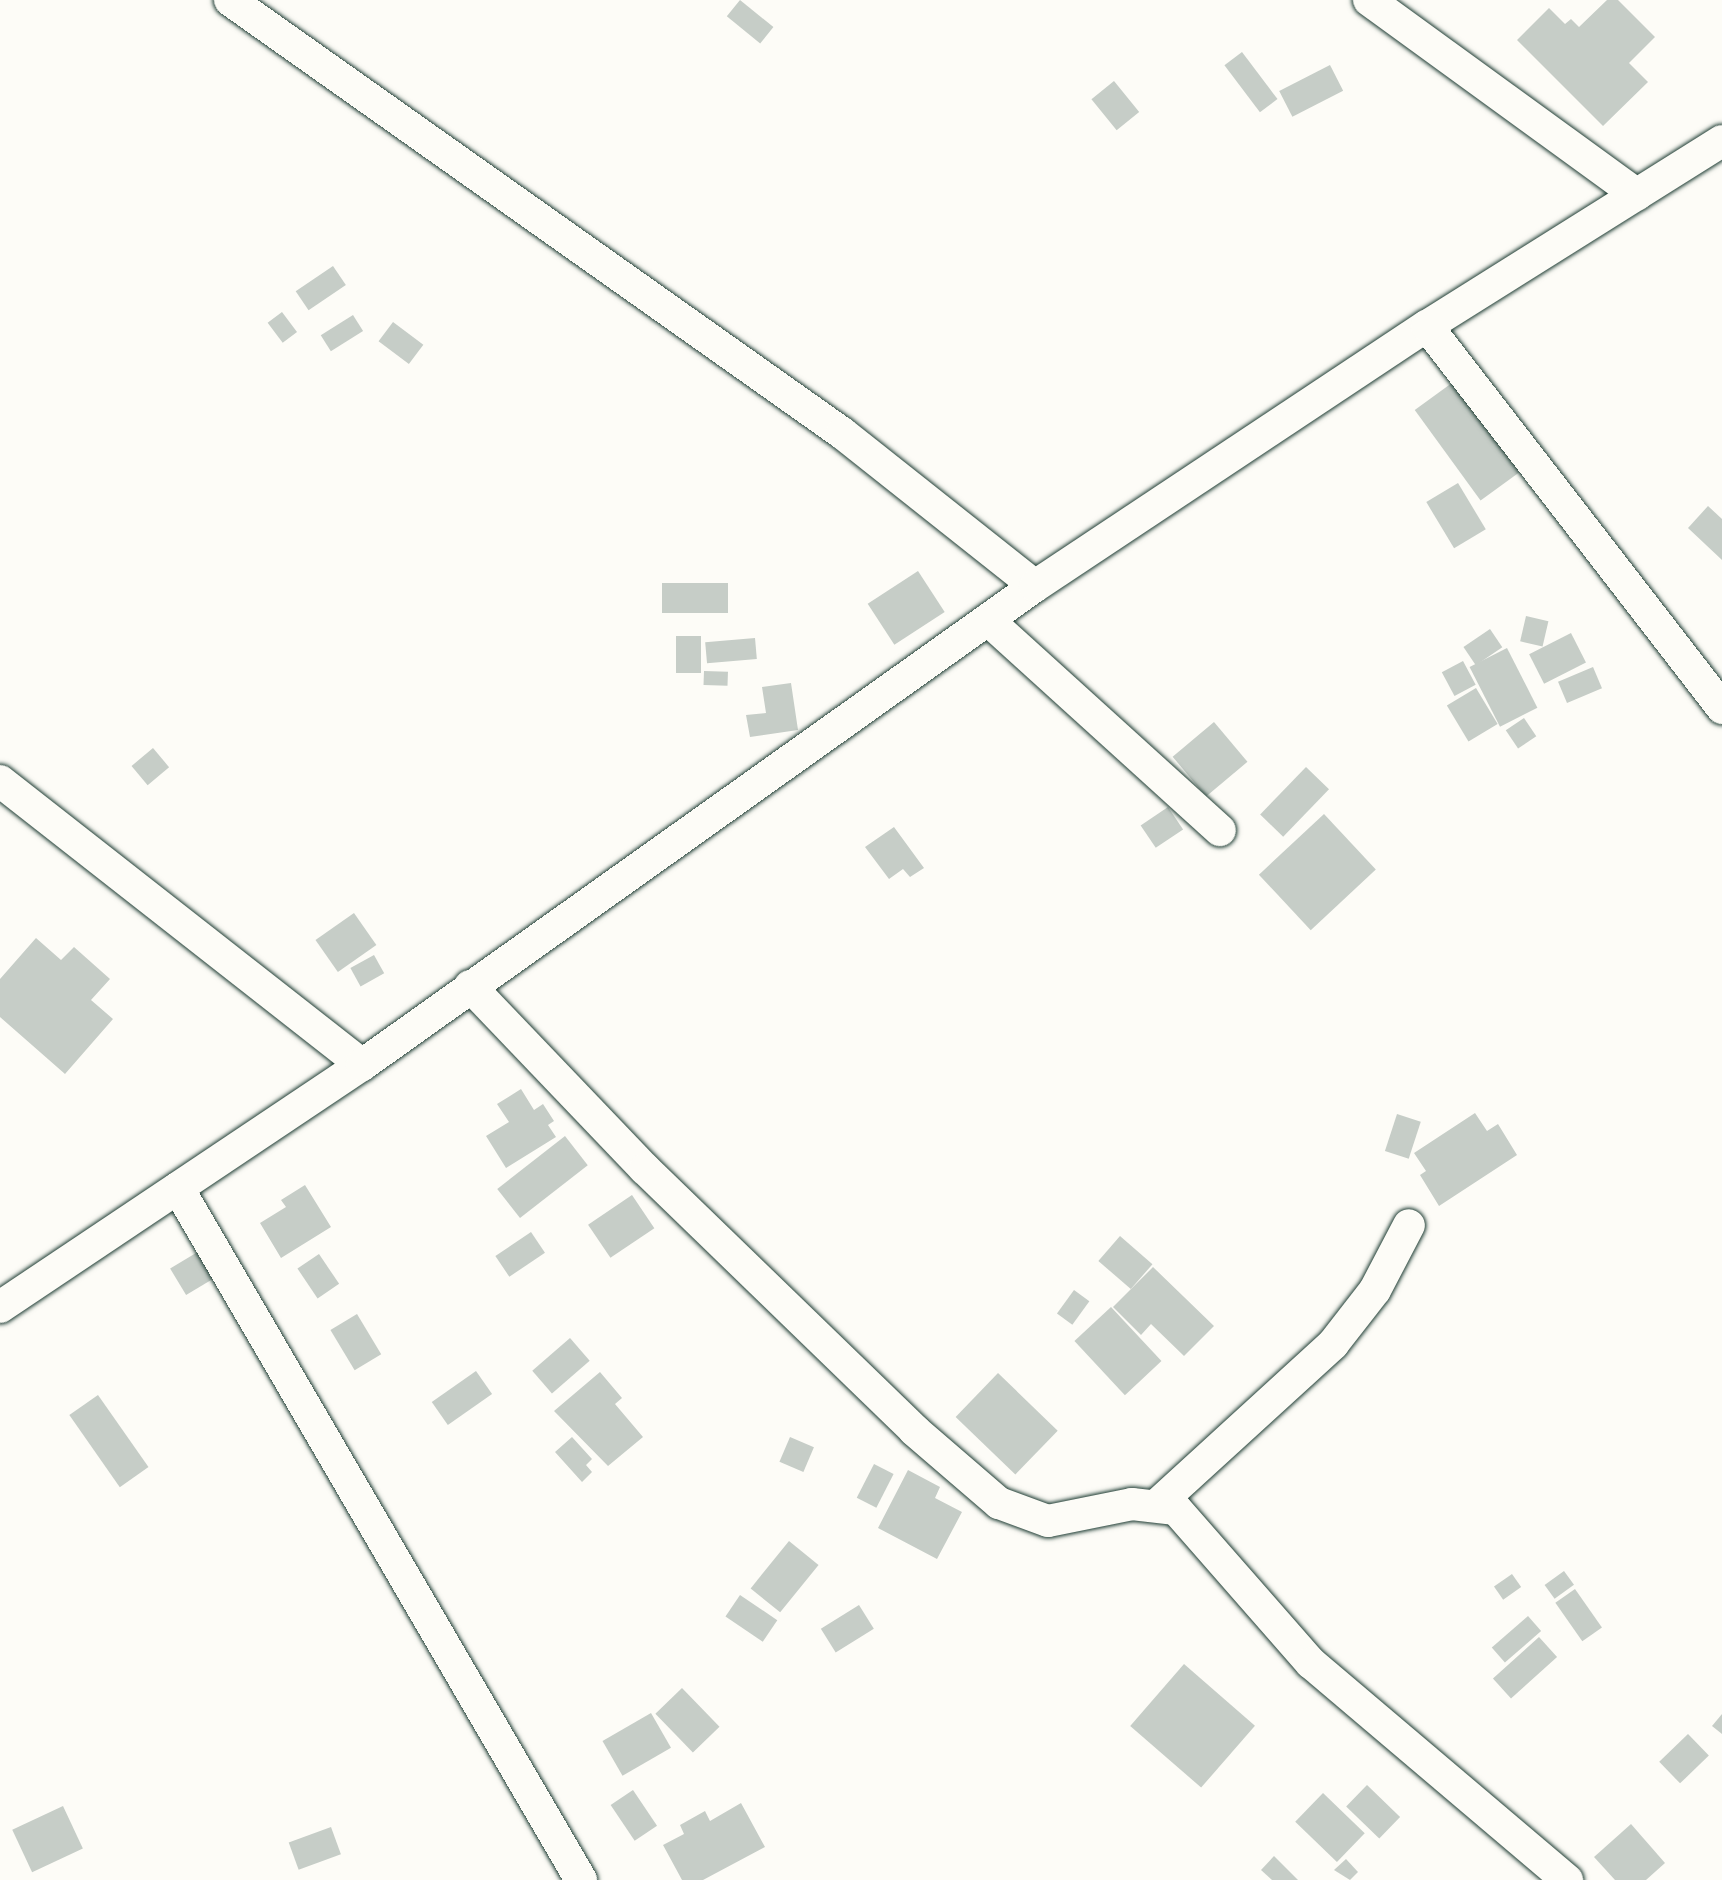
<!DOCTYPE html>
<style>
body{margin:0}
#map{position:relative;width:1722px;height:1880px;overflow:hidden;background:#fdfcf7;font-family:"Architects Daughter",sans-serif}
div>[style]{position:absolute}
.building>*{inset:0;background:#c6cdc7;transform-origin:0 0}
.roads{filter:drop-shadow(0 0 2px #1f3d34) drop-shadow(0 0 2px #1f3d34)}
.street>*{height:32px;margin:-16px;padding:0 16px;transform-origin:16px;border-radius:16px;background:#fdfcf7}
span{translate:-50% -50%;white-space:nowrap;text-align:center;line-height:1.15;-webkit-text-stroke:6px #fdfcf7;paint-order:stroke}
</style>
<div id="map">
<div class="building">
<i style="left:740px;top:0;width:43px;height:21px;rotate:39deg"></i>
<i style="clip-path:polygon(1607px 0,1618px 0,1655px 37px,1629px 63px,1648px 82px,1603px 126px,1517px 40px,1549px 8px,1565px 24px,1571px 19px,1579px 27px)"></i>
<i style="left:1242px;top:52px;width:59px;height:22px;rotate:53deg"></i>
<i style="left:1330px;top:65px;width:29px;height:57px;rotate:63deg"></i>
<i style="left:1114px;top:81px;width:40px;height:29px;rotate:51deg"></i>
<i style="left:333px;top:266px;width:23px;height:45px;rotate:56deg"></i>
<i style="left:282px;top:312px;width:25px;height:18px;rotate:53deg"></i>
<i style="left:353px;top:315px;width:19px;height:38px;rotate:58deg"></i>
<i style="left:393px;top:322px;width:38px;height:24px;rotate:37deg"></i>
<i style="left:1456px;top:380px;width:112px;height:51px;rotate:54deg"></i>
<i style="left:1458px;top:483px;width:54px;height:37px;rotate:59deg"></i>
<i style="clip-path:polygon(1708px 506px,1722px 519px,1722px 560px,1688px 528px)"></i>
<i style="left:918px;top:571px;width:49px;height:60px;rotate:57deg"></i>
<i style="left:728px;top:583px;width:30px;height:66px;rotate:90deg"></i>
<i style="left:1526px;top:616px;width:23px;height:26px;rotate:13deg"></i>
<i style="left:1490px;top:629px;width:22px;height:32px;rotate:56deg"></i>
<i style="left:1571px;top:633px;width:33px;height:47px;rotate:63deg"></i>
<i style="left:676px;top:636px;width:25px;height:37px"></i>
<i style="left:755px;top:638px;width:21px;height:50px;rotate:85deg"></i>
<i style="left:1507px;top:648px;width:67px;height:42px;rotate:63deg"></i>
<i style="left:1463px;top:661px;width:27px;height:24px;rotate:62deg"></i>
<i style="left:1593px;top:667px;width:23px;height:38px;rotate:67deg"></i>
<i style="left:704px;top:671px;width:24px;height:14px;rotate:2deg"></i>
<i style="clip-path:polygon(791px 683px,798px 730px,750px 737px,746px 715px,766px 713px,762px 687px)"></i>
<i style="left:1476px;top:688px;width:42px;height:34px;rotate:59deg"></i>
<i style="left:1524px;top:718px;width:22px;height:22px;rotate:56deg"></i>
<i style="left:1214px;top:722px;width:52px;height:54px;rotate:50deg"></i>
<i style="left:153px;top:748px;width:25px;height:28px;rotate:50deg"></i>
<i style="left:1306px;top:767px;width:32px;height:66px;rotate:44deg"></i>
<i style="left:1168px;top:807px;width:27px;height:33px;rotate:56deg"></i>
<i style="left:1324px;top:814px;width:76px;height:89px;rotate:47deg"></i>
<i style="clip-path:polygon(894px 827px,924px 868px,910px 877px,903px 869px,889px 879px,865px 847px)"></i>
<i style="left:354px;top:913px;width:39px;height:47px;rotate:55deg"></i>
<i style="clip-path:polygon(36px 938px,61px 960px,74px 947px,110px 979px,91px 1000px,113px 1019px,65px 1074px,0 1017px,0 979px)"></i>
<i style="left:374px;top:955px;width:21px;height:27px;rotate:61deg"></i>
<i style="clip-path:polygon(521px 1089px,534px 1110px,543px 1104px,554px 1121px,548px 1125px,556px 1137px,506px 1168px,486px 1136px,509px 1122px,497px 1104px)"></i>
<i style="clip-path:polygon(1475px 1113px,1487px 1131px,1498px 1124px,1517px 1155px,1439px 1206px,1420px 1175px,1426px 1171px,1414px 1153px)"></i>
<i style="left:1397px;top:1114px;width:25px;height:39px;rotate:18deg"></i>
<i style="left:565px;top:1136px;width:37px;height:86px;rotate:52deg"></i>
<i style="clip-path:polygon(305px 1185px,331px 1227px,281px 1258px,260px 1223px,286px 1207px,281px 1200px)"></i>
<i style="left:632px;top:1195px;width:40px;height:53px;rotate:56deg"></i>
<i style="left:531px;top:1232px;width:25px;height:43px;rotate:56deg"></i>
<i style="left:1120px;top:1236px;width:43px;height:33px;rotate:41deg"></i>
<i style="left:201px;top:1250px;width:31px;height:36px;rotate:59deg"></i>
<i style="left:319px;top:1254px;width:36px;height:26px;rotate:56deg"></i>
<i style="clip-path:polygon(1153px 1267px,1214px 1326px,1184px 1356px,1151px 1324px,1141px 1335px,1113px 1307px)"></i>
<i style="left:1074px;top:1290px;width:19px;height:29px;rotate:36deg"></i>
<i style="left:1111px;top:1307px;width:74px;height:50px;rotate:47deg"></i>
<i style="left:357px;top:1314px;width:47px;height:31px;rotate:59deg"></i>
<i style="left:570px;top:1338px;width:30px;height:50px;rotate:49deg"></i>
<i style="left:476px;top:1371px;width:28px;height:54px;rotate:55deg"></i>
<i style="clip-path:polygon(600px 1372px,622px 1398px,615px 1404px,643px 1437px,608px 1466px,554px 1411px)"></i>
<i style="left:998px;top:1373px;width:83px;height:61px;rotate:44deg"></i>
<i style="left:98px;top:1395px;width:88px;height:35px;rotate:55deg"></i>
<i style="clip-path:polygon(572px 1437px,592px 1459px,586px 1465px,592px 1472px,582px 1482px,555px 1452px)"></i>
<i style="left:790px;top:1437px;width:26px;height:27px;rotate:23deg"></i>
<i style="left:874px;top:1464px;width:22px;height:38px;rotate:27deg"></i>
<i style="clip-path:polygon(908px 1470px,940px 1487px,935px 1498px,962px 1512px,937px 1559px,878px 1528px)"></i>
<i style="left:789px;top:1541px;width:38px;height:61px;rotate:39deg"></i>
<i style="left:1564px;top:1571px;width:17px;height:24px;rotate:54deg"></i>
<i style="left:1512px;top:1574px;width:16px;height:22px;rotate:55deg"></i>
<i style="left:1575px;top:1589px;width:47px;height:24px;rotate:55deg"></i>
<i style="left:740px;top:1595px;width:45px;height:26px;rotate:34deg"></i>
<i style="left:859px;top:1605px;width:28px;height:45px;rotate:58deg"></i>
<i style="left:1528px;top:1616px;width:20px;height:48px;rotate:49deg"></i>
<i style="left:1539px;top:1637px;width:27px;height:62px;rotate:48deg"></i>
<i style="left:1184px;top:1664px;width:94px;height:82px;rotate:41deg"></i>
<i style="left:682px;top:1688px;width:54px;height:37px;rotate:46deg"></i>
<i style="left:651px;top:1713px;width:40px;height:56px;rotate:60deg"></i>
<i style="clip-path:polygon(1722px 1714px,1722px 1734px,1712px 1726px)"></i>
<i style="left:1688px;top:1734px;width:30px;height:40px;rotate:46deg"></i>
<i style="left:1367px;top:1785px;width:46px;height:30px;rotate:44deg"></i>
<i style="left:633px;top:1790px;width:43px;height:27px;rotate:56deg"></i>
<i style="left:1323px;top:1793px;width:58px;height:40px;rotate:44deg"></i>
<i style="clip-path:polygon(741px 1803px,765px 1847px,703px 1880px,682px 1880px,663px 1845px,684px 1834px,680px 1825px,705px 1811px,710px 1821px)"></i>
<i style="left:63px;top:1806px;width:47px;height:56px;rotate:65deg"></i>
<i style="clip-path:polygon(1631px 1824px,1665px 1863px,1646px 1880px,1615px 1880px,1594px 1857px)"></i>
<i style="left:331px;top:1827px;width:29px;height:45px;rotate:70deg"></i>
<i style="clip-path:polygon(1274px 1856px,1298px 1880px,1272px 1880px,1261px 1870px)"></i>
<i style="clip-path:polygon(1346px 1859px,1358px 1872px,1350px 1880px,1334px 1870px)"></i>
</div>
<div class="roads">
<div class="street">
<i style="left:230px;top:0;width:750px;rotate:35.28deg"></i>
<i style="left:842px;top:433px;width:246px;rotate:38.4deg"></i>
<i style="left:1369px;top:0;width:331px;rotate:36deg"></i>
<i style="left:1427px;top:326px;width:483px;rotate:52.3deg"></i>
<i style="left:988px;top:620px;width:313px;rotate:42.2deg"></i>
<i style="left:0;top:781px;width:460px;rotate:38.1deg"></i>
<i style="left:470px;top:986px;width:253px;rotate:46.3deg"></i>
<i style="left:645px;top:1169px;width:375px;rotate:44.1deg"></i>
<i style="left:914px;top:1430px;width:112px;rotate:40.7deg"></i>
<i style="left:999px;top:1503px;width:52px;rotate:20.2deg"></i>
<i style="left:1048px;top:1521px;width:86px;rotate:-11.4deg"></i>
<i style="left:1132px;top:1504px;width:44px;rotate:6.5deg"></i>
<i style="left:1176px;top:1509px;width:205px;rotate:48.8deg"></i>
<i style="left:1311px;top:1663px;width:336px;rotate:40.3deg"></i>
<i style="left:178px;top:1188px;width:801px;rotate:59.78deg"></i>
<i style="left:0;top:1307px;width:435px;rotate:-33.8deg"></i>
<i style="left:362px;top:1065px;width:826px;rotate:-35.44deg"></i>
<i style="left:1035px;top:586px;width:470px;rotate:-33.6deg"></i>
<i style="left:1427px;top:326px;width:348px;rotate:-32.1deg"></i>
<i style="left:1159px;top:1503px;width:236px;rotate:-42.4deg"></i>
<i style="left:1333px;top:1344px;width:68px;rotate:-52.1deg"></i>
<i style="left:1375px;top:1290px;width:73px;rotate:-62.4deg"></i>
</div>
</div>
</div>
